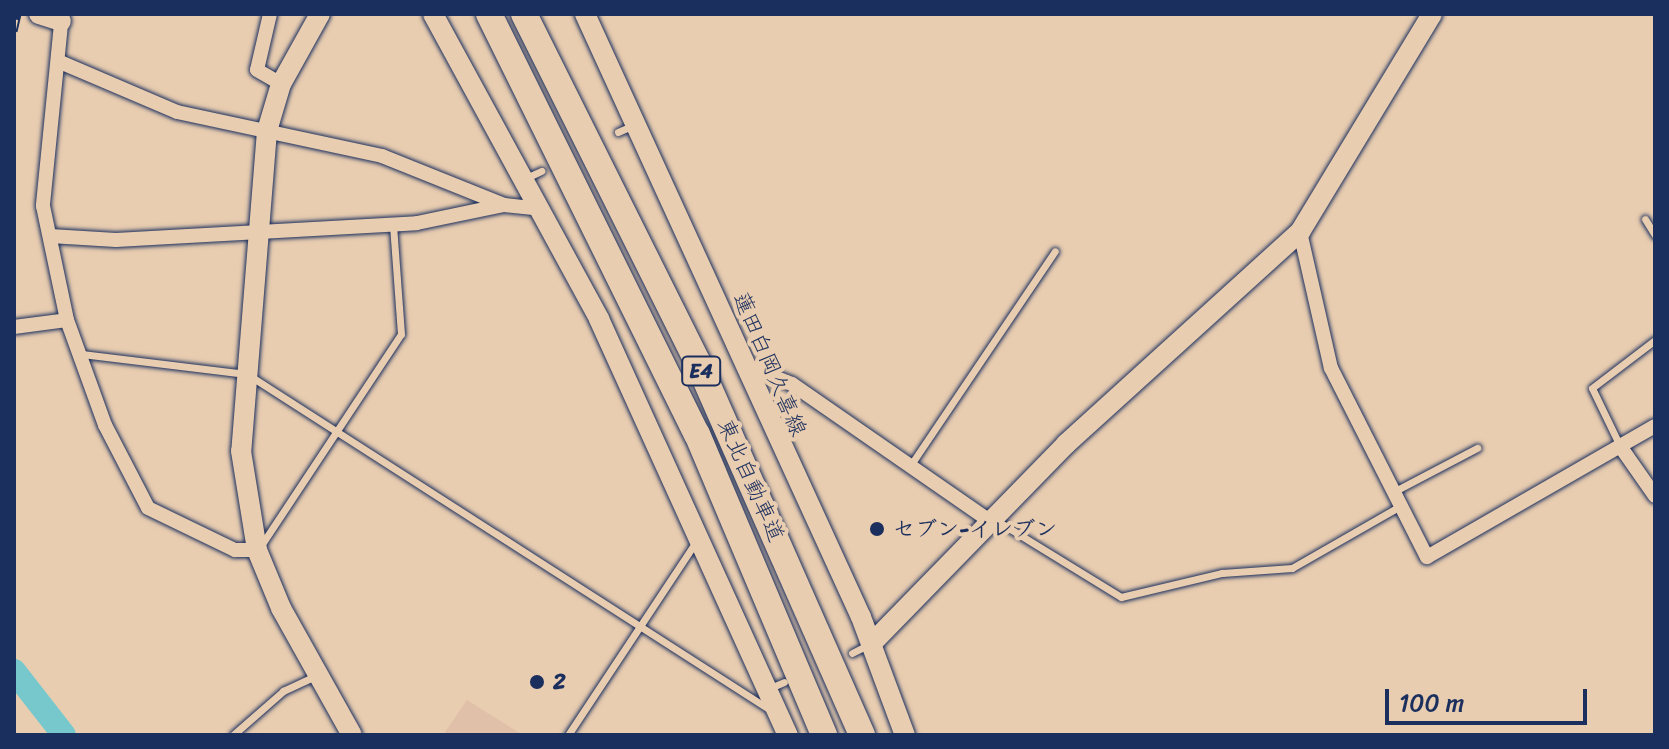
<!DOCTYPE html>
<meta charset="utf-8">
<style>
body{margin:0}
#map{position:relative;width:1669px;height:749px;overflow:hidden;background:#e9cdb0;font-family:Sriracha,"Klee One",sans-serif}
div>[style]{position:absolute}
.built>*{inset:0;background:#e1c0a9}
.river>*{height:24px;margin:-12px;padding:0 12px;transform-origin:12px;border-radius:12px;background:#76c8cd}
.roads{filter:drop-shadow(0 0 2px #1b2f5e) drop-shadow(0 0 2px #1b2f5e)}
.lane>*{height:7px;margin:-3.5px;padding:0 3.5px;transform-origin:3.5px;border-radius:3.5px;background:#e9cdb0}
.street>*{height:14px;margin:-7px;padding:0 7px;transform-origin:7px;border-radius:7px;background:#e9cdb0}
.secondary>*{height:20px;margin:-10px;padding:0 10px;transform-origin:10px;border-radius:10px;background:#e9cdb0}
.highway>*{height:26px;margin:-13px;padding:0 13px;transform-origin:13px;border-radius:13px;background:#e9cdb0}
.rail>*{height:7px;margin-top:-3.5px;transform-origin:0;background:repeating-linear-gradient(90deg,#e9cdb0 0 12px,#1b2f5e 0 24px);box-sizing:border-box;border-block:2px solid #1b2f5e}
.dots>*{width:22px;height:22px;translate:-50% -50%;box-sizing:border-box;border:4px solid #e9cdb0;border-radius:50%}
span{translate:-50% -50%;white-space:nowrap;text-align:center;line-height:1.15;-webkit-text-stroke:8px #e9cdb0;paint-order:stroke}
.shield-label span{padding:2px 6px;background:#e9cdb0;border:2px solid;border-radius:6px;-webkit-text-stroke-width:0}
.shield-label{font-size:20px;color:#1b2f5e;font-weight:700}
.street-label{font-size:22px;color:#1b2f5e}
.poi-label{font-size:22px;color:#1b2f5e;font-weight:700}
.left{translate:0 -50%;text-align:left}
.frame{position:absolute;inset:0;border:16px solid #1b2f5e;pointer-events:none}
.scale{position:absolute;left:1385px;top:689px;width:202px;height:36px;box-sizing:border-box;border:4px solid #1b2f5e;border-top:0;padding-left:10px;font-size:24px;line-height:28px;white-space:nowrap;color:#1b2f5e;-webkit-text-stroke:6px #e9cdb0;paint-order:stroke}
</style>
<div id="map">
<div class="built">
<i style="clip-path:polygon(467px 700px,523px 735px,443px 735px)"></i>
</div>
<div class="river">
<i style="left:14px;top:671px;width:81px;rotate:52deg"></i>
</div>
<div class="roads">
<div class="lane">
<i style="left:618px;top:132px;width:17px;rotate:-24deg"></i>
<i style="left:526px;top:178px;width:17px;rotate:-25deg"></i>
<i style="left:1645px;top:219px;width:19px;rotate:58deg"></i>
<i style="left:81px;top:354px;width:167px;rotate:6.9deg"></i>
<i style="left:247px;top:374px;width:624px;rotate:32.7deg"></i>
<i style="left:1620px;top:446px;width:64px;rotate:-115.8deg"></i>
<i style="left:1592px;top:388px;width:79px;rotate:-37.3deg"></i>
<i style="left:910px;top:466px;width:259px;rotate:-56deg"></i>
<i style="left:1395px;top:491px;width:93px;rotate:-27.7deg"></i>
<i style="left:994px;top:519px;width:149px;rotate:31.6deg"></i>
<i style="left:1121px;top:597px;width:104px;rotate:-13.4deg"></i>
<i style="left:1222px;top:573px;width:70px;rotate:-4.1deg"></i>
<i style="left:1292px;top:568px;width:127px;rotate:-29.8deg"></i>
<i style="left:260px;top:547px;width:255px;rotate:-56.5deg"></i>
<i style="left:401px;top:334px;width:110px;rotate:-94.2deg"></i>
<i style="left:852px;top:653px;width:18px;rotate:-27deg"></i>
<i style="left:770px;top:688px;width:15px;rotate:-23deg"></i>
<i style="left:233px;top:735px;width:67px;rotate:-41.3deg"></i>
<i style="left:283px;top:691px;width:35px;rotate:-25deg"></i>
<i style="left:568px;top:735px;width:234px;rotate:-56.5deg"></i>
</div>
<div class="street">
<i style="left:62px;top:14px;width:193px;rotate:95.7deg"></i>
<i style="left:43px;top:206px;width:116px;rotate:78.1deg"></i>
<i style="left:67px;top:320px;width:112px;rotate:70.1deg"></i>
<i style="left:105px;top:425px;width:93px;rotate:62.6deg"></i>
<i style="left:148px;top:508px;width:97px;rotate:25.8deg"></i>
<i style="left:235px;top:550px;width:22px"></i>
<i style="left:270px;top:14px;width:57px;rotate:103.1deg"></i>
<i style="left:257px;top:70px;width:28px;rotate:30deg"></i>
<i style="left:60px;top:62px;width:127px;rotate:23.1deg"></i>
<i style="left:177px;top:112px;width:210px;rotate:12.1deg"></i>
<i style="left:382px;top:156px;width:131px;rotate:21.9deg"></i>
<i style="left:504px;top:205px;width:37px;rotate:6deg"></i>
<i style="left:1300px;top:232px;width:139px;rotate:77.2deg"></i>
<i style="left:1331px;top:368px;width:212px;rotate:63.1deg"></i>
<i style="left:1427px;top:557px;width:223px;rotate:-29.9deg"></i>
<i style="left:1620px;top:446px;width:61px;rotate:55deg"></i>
<i style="left:50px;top:236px;width:66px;rotate:3.5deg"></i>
<i style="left:116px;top:240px;width:301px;rotate:-3.2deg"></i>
<i style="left:417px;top:223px;width:89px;rotate:-11.7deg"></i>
<i style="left:14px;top:327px;width:53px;rotate:-7.5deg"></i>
<i style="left:744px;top:365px;width:52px;rotate:21.6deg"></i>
<i style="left:792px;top:384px;width:241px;rotate:34.7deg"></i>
<i style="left:1620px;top:446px;width:40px;rotate:-29.7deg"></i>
</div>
<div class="secondary">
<i style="left:39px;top:14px;width:23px;rotate:18deg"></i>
<i style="left:320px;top:14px;width:80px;rotate:119.1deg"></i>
<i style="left:281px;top:84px;width:49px;rotate:106.6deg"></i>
<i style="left:267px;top:131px;width:321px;rotate:94.6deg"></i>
<i style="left:241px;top:451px;width:100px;rotate:80.8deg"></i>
<i style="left:257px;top:550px;width:63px;rotate:67.5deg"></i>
<i style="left:281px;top:608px;width:145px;rotate:60.8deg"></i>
<i style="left:433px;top:14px;width:347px;rotate:61.4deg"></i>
<i style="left:599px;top:319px;width:457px;rotate:65.6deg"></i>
<i style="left:585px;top:14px;width:663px;rotate:65.41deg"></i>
<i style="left:861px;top:617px;width:126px;rotate:69.6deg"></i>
<i style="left:872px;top:643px;width:278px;rotate:-45.7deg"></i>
<i style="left:1066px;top:444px;width:316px;rotate:-42.2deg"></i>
<i style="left:1300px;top:232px;width:255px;rotate:-58.8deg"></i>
</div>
<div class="highway">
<i style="left:489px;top:14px;width:469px;rotate:63.7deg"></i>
<i style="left:697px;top:434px;width:327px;rotate:67.1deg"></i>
<i style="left:524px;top:14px;width:390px;rotate:63.5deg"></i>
<i style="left:698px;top:363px;width:407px;rotate:66.2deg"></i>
</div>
</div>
<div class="rail">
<i style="left:14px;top:31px;width:17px;rotate:-77deg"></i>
</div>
<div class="dots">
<i style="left:877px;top:529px;background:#1b2f5e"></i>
<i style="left:537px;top:682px;background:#1b2f5e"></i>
</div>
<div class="shield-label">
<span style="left:701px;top:371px">E4</span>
</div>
<div class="street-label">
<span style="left:770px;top:364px;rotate:67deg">蓮田白岡久喜線</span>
<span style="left:751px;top:480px;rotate:66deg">東北自動車道</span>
</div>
<div class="poi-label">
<span class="left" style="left:893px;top:529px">セブン-イレブン</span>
<span class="left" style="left:553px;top:682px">2</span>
</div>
<div class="frame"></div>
<div class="scale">100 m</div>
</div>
